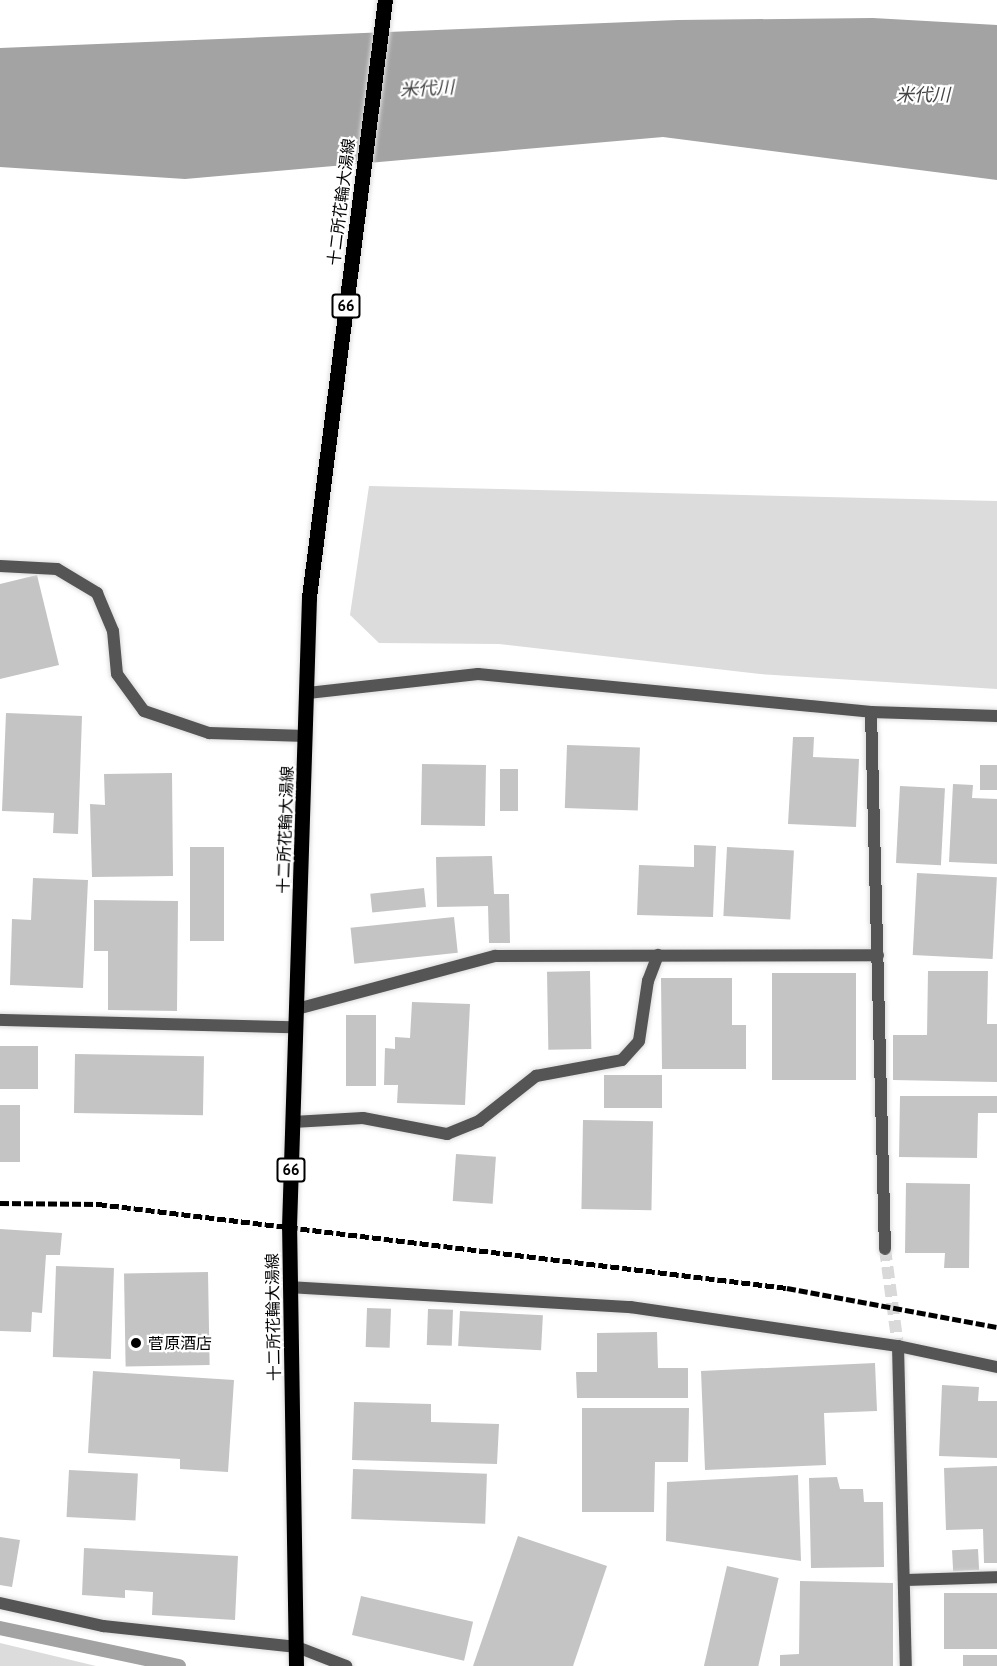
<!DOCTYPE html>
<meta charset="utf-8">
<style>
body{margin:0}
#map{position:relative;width:997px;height:1666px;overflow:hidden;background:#fff;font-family:"PT Sans","Noto Sans JP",sans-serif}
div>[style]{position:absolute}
.green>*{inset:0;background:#dcdcdc}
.water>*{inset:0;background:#a3a3a3}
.stream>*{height:14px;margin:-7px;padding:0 7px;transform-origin:7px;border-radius:7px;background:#a3a3a3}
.building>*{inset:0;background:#c4c4c4;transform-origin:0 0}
.minor-tunnel>*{height:12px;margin-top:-6px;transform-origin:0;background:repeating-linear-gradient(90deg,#d9d9d9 0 12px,transparent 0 18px)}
.roads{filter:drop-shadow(0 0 2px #dbdbdb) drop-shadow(0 0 2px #dbdbdb)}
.minor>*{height:12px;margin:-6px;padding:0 6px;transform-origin:6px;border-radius:6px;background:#555}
.tertiary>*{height:12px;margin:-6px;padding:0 6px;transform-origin:6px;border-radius:6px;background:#555}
.primary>*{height:15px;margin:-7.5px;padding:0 7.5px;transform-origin:7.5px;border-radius:7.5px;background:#000}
.rail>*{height:4.5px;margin-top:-2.25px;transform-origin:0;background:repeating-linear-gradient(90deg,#000 0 9px,transparent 0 12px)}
.dots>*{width:16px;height:16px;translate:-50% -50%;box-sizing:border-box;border:3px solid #fff;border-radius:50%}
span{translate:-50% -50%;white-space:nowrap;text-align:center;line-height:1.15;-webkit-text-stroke:4.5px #fff;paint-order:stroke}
.shield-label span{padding:2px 4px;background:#fff;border:2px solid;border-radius:4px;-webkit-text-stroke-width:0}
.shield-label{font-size:15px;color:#000;font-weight:700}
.street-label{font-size:16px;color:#000}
.poi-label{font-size:16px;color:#000}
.left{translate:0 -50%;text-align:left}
.water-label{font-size:18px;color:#444;font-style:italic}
</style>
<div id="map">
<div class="green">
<i style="clip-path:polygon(369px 486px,997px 501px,997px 689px,760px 674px,499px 644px,379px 643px,350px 615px)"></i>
<i style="clip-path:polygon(0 1643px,96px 1666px,0 1666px)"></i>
</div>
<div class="water">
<i style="clip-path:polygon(873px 18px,997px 25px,997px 180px,663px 137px,185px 179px,0 167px,0 48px,678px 20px)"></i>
</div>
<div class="stream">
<i style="left:0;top:1628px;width:183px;rotate:12deg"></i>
</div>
<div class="building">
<i style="clip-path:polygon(37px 575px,59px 665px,0 679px,0 584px)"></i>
<i style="clip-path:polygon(6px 713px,82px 716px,78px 834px,53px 833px,54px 813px,2px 811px)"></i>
<i style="clip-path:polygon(793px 737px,814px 737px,813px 757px,859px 759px,856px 827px,788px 824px)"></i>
<i style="left:567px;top:745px;width:73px;height:63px;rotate:2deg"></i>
<i style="left:422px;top:764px;width:64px;height:61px;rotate:1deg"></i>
<i style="left:980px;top:765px;width:17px;height:25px"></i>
<i style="left:500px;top:769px;width:18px;height:42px"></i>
<i style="clip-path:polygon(172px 773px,173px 876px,92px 877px,90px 804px,105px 805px,104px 774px)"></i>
<i style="clip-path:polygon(953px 784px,973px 785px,972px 798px,997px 799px,997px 864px,949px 862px)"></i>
<i style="left:900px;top:786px;width:45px;height:77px;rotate:3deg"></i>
<i style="clip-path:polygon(694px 845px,716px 846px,713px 917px,637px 915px,639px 865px,694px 867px)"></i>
<i style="left:190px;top:847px;width:34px;height:94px"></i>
<i style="left:727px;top:847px;width:67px;height:69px;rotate:3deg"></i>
<i style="clip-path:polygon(492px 856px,494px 894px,509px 894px,510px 943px,489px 943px,488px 906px,437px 907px,436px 857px)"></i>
<i style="left:917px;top:873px;width:80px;height:82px;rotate:3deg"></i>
<i style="clip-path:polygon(33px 878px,88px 880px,83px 988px,10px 985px,12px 919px,31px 920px)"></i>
<i style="left:424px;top:888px;width:19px;height:54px;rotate:84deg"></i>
<i style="clip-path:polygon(94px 900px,178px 901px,177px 1011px,108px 1010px,108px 951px,94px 951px)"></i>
<i style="left:454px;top:917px;width:36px;height:104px;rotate:84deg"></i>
<i style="left:590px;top:971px;width:78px;height:43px;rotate:89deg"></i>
<i style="clip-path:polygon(928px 971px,988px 971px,987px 1024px,997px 1024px,997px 1082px,893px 1080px,893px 1035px,927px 1035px)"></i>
<i style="left:772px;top:973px;width:84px;height:107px"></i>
<i style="clip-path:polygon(661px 978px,732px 978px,732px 1025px,746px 1025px,746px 1069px,662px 1069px)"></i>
<i style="clip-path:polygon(412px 1002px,470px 1004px,465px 1105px,397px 1103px,398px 1085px,384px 1085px,385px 1048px,395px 1049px,395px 1037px,410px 1038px)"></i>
<i style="left:346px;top:1015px;width:30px;height:71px"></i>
<i style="left:0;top:1046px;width:38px;height:43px"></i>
<i style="left:75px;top:1054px;width:129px;height:59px;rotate:1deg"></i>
<i style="left:662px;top:1075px;width:33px;height:58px;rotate:90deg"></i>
<i style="clip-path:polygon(900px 1096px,997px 1096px,997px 1113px,978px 1113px,977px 1158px,899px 1157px)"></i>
<i style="left:0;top:1105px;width:20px;height:57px"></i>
<i style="left:583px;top:1120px;width:70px;height:89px;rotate:1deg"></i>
<i style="left:456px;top:1154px;width:40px;height:47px;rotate:4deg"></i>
<i style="clip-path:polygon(906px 1183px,970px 1184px,969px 1268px,944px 1268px,945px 1253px,905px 1253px)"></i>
<i style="clip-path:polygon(0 1229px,62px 1233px,60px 1255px,46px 1255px,42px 1313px,32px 1312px,31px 1332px,0 1331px)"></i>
<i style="left:56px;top:1266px;width:58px;height:91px;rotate:2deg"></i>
<i style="left:208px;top:1272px;width:93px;height:84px;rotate:89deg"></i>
<i style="left:367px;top:1308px;width:24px;height:39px;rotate:2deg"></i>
<i style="left:428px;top:1309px;width:25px;height:36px;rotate:2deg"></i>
<i style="left:460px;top:1311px;width:83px;height:35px;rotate:3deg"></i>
<i style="clip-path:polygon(657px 1332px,658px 1368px,688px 1368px,688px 1398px,577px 1398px,576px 1372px,597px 1372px,597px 1333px)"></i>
<i style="clip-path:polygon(875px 1363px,877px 1411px,824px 1413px,826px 1465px,705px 1470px,701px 1371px)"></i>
<i style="clip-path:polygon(93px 1371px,234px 1380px,228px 1472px,180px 1469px,180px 1459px,88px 1453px)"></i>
<i style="clip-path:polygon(942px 1385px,979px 1387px,978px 1401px,997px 1401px,997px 1458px,939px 1456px)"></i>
<i style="clip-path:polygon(354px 1402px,431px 1404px,431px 1422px,499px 1424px,497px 1464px,352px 1460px)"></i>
<i style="clip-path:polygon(582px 1408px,689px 1408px,688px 1462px,655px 1462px,654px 1512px,582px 1512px)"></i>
<i style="clip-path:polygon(997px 1466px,997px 1563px,984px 1563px,983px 1529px,946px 1530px,944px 1468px)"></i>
<i style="left:353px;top:1469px;width:134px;height:50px;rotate:2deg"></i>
<i style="left:69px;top:1470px;width:69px;height:47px;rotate:3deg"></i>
<i style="clip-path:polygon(798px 1475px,801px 1561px,666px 1541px,667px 1482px)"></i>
<i style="clip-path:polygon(837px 1477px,840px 1489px,863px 1489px,864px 1502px,883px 1502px,884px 1567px,811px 1568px,809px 1478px)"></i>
<i style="clip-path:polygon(518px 1536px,607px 1566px,573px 1666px,473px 1666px)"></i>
<i style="clip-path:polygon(0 1537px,20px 1540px,12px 1587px,0 1585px)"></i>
<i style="clip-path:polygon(84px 1548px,238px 1556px,235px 1620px,152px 1615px,153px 1592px,125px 1590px,125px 1598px,82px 1595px)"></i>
<i style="left:978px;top:1549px;width:21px;height:26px;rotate:87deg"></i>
<i style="left:727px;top:1566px;width:53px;height:103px;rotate:13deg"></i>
<i style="clip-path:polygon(800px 1581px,893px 1583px,893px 1666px,780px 1666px,780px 1655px,799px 1654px)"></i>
<i style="left:997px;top:1593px;width:56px;height:53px;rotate:90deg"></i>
<i style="left:361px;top:1596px;width:115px;height:40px;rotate:13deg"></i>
<i style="left:963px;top:1655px;width:34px;height:11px"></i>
</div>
<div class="minor-tunnel">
<i style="left:885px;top:1249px;width:98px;rotate:82.4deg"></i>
</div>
<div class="roads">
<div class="minor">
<i style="left:0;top:566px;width:57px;rotate:3deg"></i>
<i style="left:57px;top:569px;width:47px;rotate:31deg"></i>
<i style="left:97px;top:593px;width:41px;rotate:67.2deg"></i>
<i style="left:113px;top:631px;width:43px;rotate:84.7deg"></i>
<i style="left:117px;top:674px;width:46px;rotate:53.9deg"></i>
<i style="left:144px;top:711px;width:69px;rotate:18.7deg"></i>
<i style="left:209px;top:733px;width:97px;rotate:1.8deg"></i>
<i style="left:871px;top:712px;width:537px;rotate:88.51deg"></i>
<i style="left:297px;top:1009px;width:205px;rotate:-15deg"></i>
<i style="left:495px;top:956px;width:383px;rotate:-0.1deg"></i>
<i style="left:0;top:1020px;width:296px;rotate:1.4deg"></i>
<i style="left:293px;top:1122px;width:70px;rotate:-3.3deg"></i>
<i style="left:363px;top:1118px;width:86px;rotate:10.8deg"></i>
<i style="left:447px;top:1134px;width:35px;rotate:-22deg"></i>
<i style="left:479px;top:1121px;width:73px;rotate:-38.3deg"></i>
<i style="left:536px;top:1076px;width:87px;rotate:-10.5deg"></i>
<i style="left:622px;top:1060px;width:25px;rotate:-48deg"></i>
<i style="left:639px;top:1041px;width:61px;rotate:-81.5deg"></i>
<i style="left:648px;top:981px;width:28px;rotate:-69deg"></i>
<i style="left:290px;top:1287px;width:341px;rotate:3.4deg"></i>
<i style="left:630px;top:1307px;width:271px;rotate:8.3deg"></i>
<i style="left:898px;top:1346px;width:101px;rotate:12deg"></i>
<i style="left:898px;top:1346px;width:320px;rotate:88.6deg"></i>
<i style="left:904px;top:1580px;width:93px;rotate:-1.8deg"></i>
<i style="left:0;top:1603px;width:106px;rotate:12.6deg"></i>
<i style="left:103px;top:1626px;width:195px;rotate:6.2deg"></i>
</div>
<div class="tertiary">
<i style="left:308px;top:693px;width:171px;rotate:-6.4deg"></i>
<i style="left:478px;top:674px;width:395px;rotate:5.5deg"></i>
<i style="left:871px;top:712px;width:126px;rotate:1.8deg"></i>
<i style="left:297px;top:1647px;width:53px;rotate:21.2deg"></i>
</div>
<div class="primary">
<i style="left:296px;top:1666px;width:439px;rotate:-90.9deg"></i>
<i style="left:289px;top:1227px;width:630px;rotate:-88.18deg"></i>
<i style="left:309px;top:597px;width:602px;rotate:-82.75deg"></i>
</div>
</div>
<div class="rail">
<i style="left:0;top:1203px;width:98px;rotate:0.6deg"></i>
<i style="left:98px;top:1204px;width:694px;rotate:6.95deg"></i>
<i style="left:787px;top:1288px;width:214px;rotate:10.5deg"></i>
</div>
<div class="dots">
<i style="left:136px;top:1343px;background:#000"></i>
</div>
<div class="shield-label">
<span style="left:346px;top:306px">66</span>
<span style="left:291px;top:1170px">66</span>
</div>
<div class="street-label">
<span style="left:341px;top:202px;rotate:-83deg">十二所花輪大湯線</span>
<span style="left:285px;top:830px;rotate:-88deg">十二所花輪大湯線</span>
<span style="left:273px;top:1317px;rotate:-91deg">十二所花輪大湯線</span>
</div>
<div class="poi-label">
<span class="left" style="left:148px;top:1343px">菅原酒店</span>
</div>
<div class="water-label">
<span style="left:427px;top:89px;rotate:-3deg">米代川</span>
<span style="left:923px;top:95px">米代川</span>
</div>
</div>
